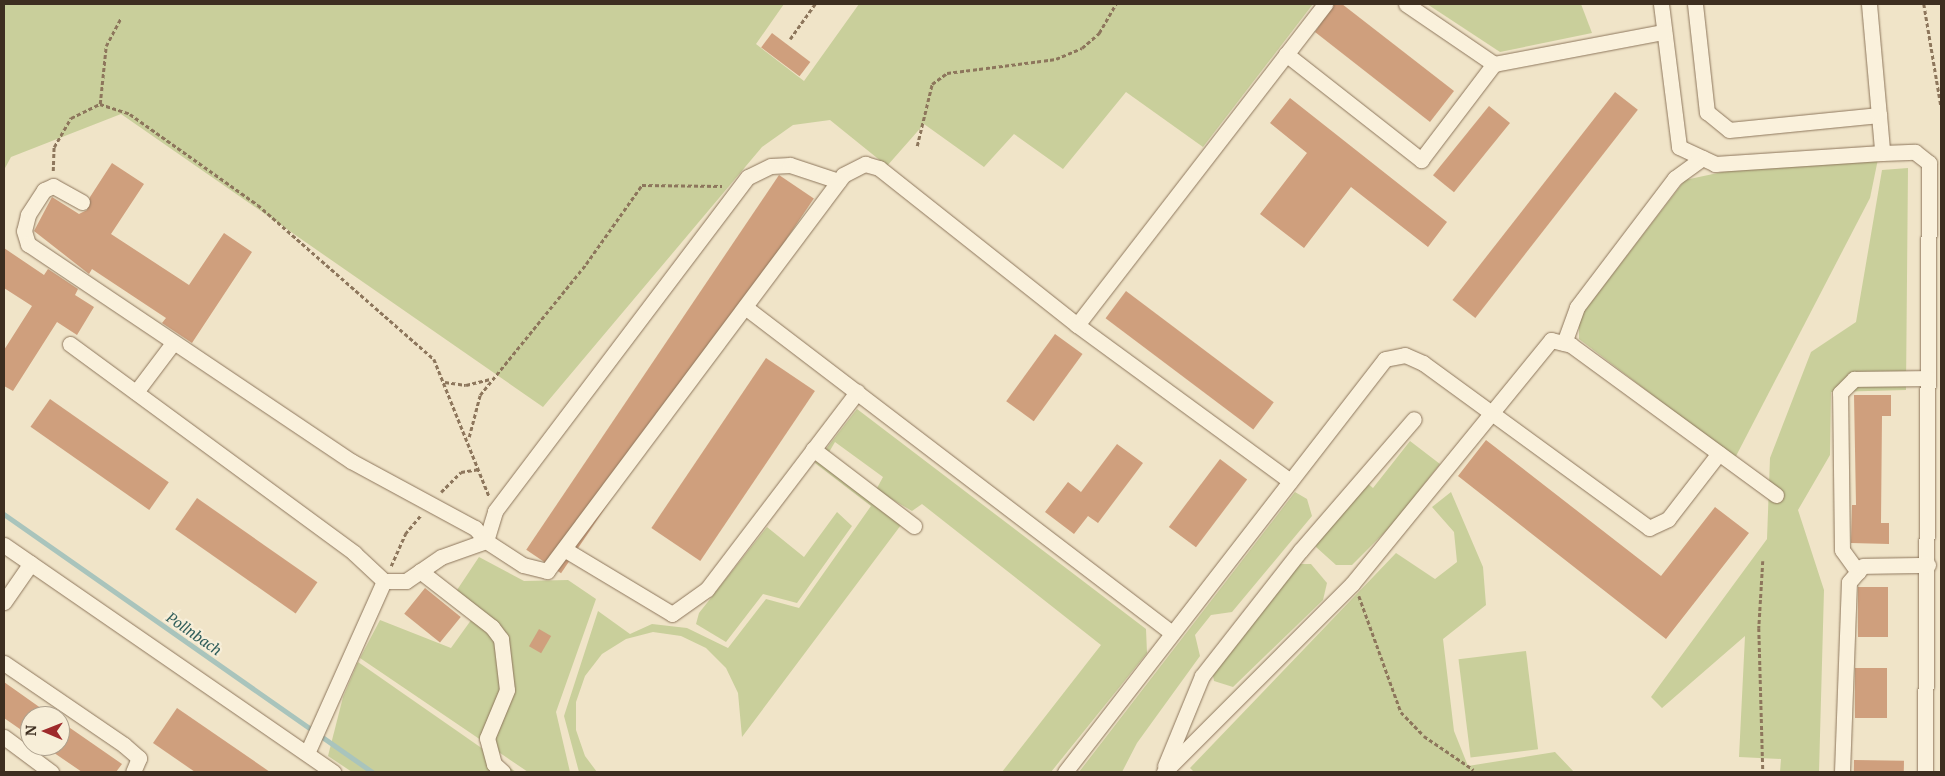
<!DOCTYPE html>
<style>
body{margin:0}
#map{position:relative;width:1945px;height:776px;overflow:hidden;background:#f0e4c8;font-family:Merriweather,serif}
div>[style]{position:absolute}
.green>*{inset:0;background:#c9cf9b;transform-origin:0 0}
.stream>*{height:4.5px;margin:-2.25px;padding:0 2.25px;transform-origin:2.25px;border-radius:2.25px;background:#a9c4bc}
.building>*{inset:0;background:#cf9f7d;transform-origin:0 0}
.path>*{height:2.5px;margin-top:-1.25px;transform-origin:0;background:repeating-linear-gradient(90deg,#8d765c 0 4px,transparent 0 6.5px)}
.roads{filter:drop-shadow(0 0 1px #8d765c) drop-shadow(0 0 1px #8d765c)}
.minor>*{height:15px;margin:-7.5px;padding:0 7.5px;transform-origin:7.5px;border-radius:7.5px;background:#faf1dc}
span{translate:-50% -50%;white-space:nowrap;text-align:center;line-height:1.15;-webkit-text-stroke:4.5px #f7eed8;paint-order:stroke}
.water-label{font-size:14px;color:#2f5d5a;font-style:italic}
.frame{position:absolute;inset:0;border:5px solid #3d2e20;pointer-events:none}
.north{position:absolute;left:20px;top:706px;width:50px;height:50px;box-sizing:border-box;background:#f7eed8;border:1px solid #ada18e;border-radius:50%;rotate:271deg;font-size:14px;font-weight:700;line-height:20px;text-align:center;color:#3d2e20}
.north::after{content:'';display:block;margin:auto;width:18px;height:22px;background:#9e2a2b;clip-path:polygon(50% 0,100% 100%,50% 72%,0 100%)}
</style>
<div id="map">
<div class="green">
<i style="clip-path:polygon(4px 4px,784px 4px,756px 44px,804px 81px,859px 4px,1313px 4px,1203px 147px,1126px 92px,1063px 169px,1014px 134px,984px 167px,924px 124px,887px 166px,830px 120px,793px 125px,762px 147px,543px 407px,121px 114px,11px 157px,4px 170px)"></i>
<i style="clip-path:polygon(1427px 4px,1581px 4px,1592px 33px,1500px 52px)"></i>
<i style="clip-path:polygon(1878px 159px,1870px 198px,1735px 458px,1579px 339px,1579px 318px,1685px 180px,1727px 171px)"></i>
<i style="clip-path:polygon(1908px 168px,1906px 390px,1831px 392px,1830px 455px,1798px 510px,1824px 590px,1819px 772px,1780px 772px,1781px 759px,1739px 757px,1745px 636px,1662px 708px,1651px 697px,1767px 539px,1770px 458px,1811px 352px,1856px 322px,1882px 170px)"></i>
<i style="clip-path:polygon(857px 409px,1146px 629px,1147px 653px,1051px 772px,1002px 772px,1101px 645px,922px 504px,912px 511px,876px 490px,883px 477px,835px 442px,822px 464px,901px 525px,742px 737px,738px 693px,726px 668px,706px 648px,681px 636px,653px 632px,626px 639px,602px 654px,585px 676px,576px 702px,576px 730px,585px 756px,597px 772px,579px 772px,564px 716px,598px 611px,630px 634px,652px 624px,687px 628px,728px 648px,766px 599px,799px 608px,871px 506px,815px 463px)"></i>
<i style="clip-path:polygon(1410px 441px,1440px 464px,1391px 526px,1352px 565px,1336px 565px,1316px 547px,1317px 538px,1366px 482px,1373px 488px)"></i>
<i style="clip-path:polygon(1295px 492px,1307px 499px,1312px 516px,1232px 612px,1211px 615px,1195px 635px,1200px 656px,1137px 743px,1122px 772px,1079px 772px)"></i>
<i style="clip-path:polygon(1451px 492px,1483px 567px,1486px 605px,1443px 639px,1454px 731px,1468px 766px,1555px 752px,1574px 772px,1194px 772px,1190px 768px,1396px 553px,1435px 579px,1457px 562px,1454px 532px,1432px 507px)"></i>
<i style="clip-path:polygon(837px 512px,852px 526px,797px 603px,763px 594px,726px 642px,696px 624px,699px 613px,767px 527px,804px 557px)"></i>
<i style="clip-path:polygon(479px 557px,524px 581px,568px 580px,596px 599px,556px 712px,570px 772px,528px 772px,360px 658px,380px 620px,451px 648px,474px 616px,457px 590px)"></i>
<i style="clip-path:polygon(1296px 564px,1311px 564px,1327px 583px,1323px 600px,1233px 687px,1214px 681px,1212px 670px)"></i>
<i style="left:1526px;top:651px;width:99px;height:68px;rotate:83deg"></i>
<i style="clip-path:polygon(358px 662px,516px 772px,352px 772px,328px 756px,343px 697px)"></i>
</div>
<div class="stream">
<i style="left:4px;top:514px;width:449px;rotate:35deg"></i>
</div>
<div class="building">
<i style="clip-path:polygon(1334px 4px,1342px 4px,1454px 91px,1430px 122px,1315px 32px)"></i>
<i style="left:772px;top:33px;width:48px;height:18px;rotate:37deg"></i>
<i style="left:1615px;top:92px;width:29px;height:264px;rotate:38deg"></i>
<i style="clip-path:polygon(1290px 98px,1447px 222px,1428px 247px,1351px 187px,1304px 248px,1260px 214px,1307px 153px,1270px 123px)"></i>
<i style="left:1489px;top:106px;width:27px;height:89px;rotate:39deg"></i>
<i style="clip-path:polygon(112px 163px,144px 184px,111px 234px,189px 285px,224px 233px,252px 252px,192px 343px,162px 323px,166px 318px,92px 269px,89px 274px,34px 231px,52px 197px,79px 214px,87px 210px,90px 197px)"></i>
<i style="left:779px;top:175px;width:42px;height:452px;rotate:34deg"></i>
<i style="clip-path:polygon(4px 248px,44px 275px,48px 269px,78px 289px,75px 295px,94px 307px,77px 335px,57px 322px,13px 391px,4px 386px,4px 350px,32px 306px,4px 288px)"></i>
<i style="left:1126px;top:291px;width:185px;height:34px;rotate:37deg"></i>
<i style="left:1055px;top:334px;width:34px;height:83px;rotate:36deg"></i>
<i style="left:766px;top:358px;width:59px;height:205px;rotate:34deg"></i>
<i style="clip-path:polygon(1854px 395px,1891px 395px,1891px 416px,1882px 416px,1881px 523px,1889px 523px,1889px 544px,1851px 543px,1852px 505px,1856px 505px)"></i>
<i style="left:50px;top:399px;width:145px;height:34px;rotate:35deg"></i>
<i style="clip-path:polygon(1486px 440px,1661px 576px,1715px 507px,1749px 533px,1666px 639px,1458px 476px)"></i>
<i style="clip-path:polygon(1117px 444px,1143px 463px,1098px 523px,1088px 516px,1074px 534px,1045px 512px,1068px 482px,1081px 492px)"></i>
<i style="left:1220px;top:459px;width:34px;height:85px;rotate:37deg"></i>
<i style="left:197px;top:498px;width:147px;height:38px;rotate:35deg"></i>
<i style="left:1858px;top:587px;width:30px;height:50px"></i>
<i style="left:425px;top:588px;width:46px;height:33px;rotate:39deg"></i>
<i style="left:539px;top:629px;width:14px;height:20px;rotate:30deg"></i>
<i style="left:1855px;top:668px;width:32px;height:50px"></i>
<i style="clip-path:polygon(4px 682px,52px 716px,30px 716px,30px 736px,4px 718px)"></i>
<i style="clip-path:polygon(177px 708px,270px 772px,195px 772px,153px 743px)"></i>
<i style="clip-path:polygon(60px 721px,122px 764px,116px 772px,82px 772px,44px 746px,60px 746px)"></i>
<i style="left:1854px;top:760px;width:50px;height:12px;rotate:1deg"></i>
</div>
<div class="path">
<i style="left:1924px;top:4px;width:103px;rotate:80.5deg"></i>
<i style="left:790px;top:39px;width:43px;rotate:-54.5deg"></i>
<i style="left:100px;top:104px;width:58px;rotate:-84.1deg"></i>
<i style="left:106px;top:46px;width:32px;rotate:-62deg"></i>
<i style="left:917px;top:146px;width:64px;rotate:-76.4deg"></i>
<i style="left:932px;top:84px;width:19px;rotate:-36deg"></i>
<i style="left:947px;top:73px;width:110px;rotate:-7.3deg"></i>
<i style="left:1056px;top:59px;width:28px;rotate:-23deg"></i>
<i style="left:1082px;top:48px;width:23px;rotate:-41deg"></i>
<i style="left:1099px;top:33px;width:34px;rotate:-60deg"></i>
<i style="left:53px;top:171px;width:24px;rotate:-88deg"></i>
<i style="left:54px;top:147px;width:34px;rotate:-60deg"></i>
<i style="left:71px;top:118px;width:32px;rotate:-26deg"></i>
<i style="left:100px;top:104px;width:32px;rotate:18deg"></i>
<i style="left:130px;top:114px;width:157px;rotate:35.4deg"></i>
<i style="left:258px;top:205px;width:234px;rotate:41.2deg"></i>
<i style="left:434px;top:359px;width:148px;rotate:68.1deg"></i>
<i style="left:445px;top:382px;width:21px;rotate:8deg"></i>
<i style="left:466px;top:385px;width:25px;rotate:-14deg"></i>
<i style="left:469px;top:437px;width:43px;rotate:-75.3deg"></i>
<i style="left:480px;top:395px;width:169px;rotate:-51deg"></i>
<i style="left:586px;top:264px;width:97px;rotate:-54.7deg"></i>
<i style="left:642px;top:185px;width:80px;rotate:0.7deg"></i>
<i style="left:441px;top:492px;width:28px;rotate:-45deg"></i>
<i style="left:461px;top:472px;width:19px;rotate:-9deg"></i>
<i style="left:1763px;top:561px;width:67px;rotate:93.4deg"></i>
<i style="left:1759px;top:628px;width:144px;rotate:88.4deg"></i>
<i style="left:391px;top:566px;width:35px;rotate:-66deg"></i>
<i style="left:405px;top:534px;width:25px;rotate:-50deg"></i>
<i style="left:1359px;top:596px;width:123px;rotate:70.1deg"></i>
<i style="left:1401px;top:712px;width:33px;rotate:46deg"></i>
<i style="left:1424px;top:736px;width:60px;rotate:34.2deg"></i>
</div>
<div class="roads">
<div class="minor">
<i style="left:1406px;top:4px;width:107px;rotate:34.3deg"></i>
<i style="left:1661px;top:4px;width:144px;rotate:82.8deg"></i>
<i style="left:1679px;top:147px;width:40px;rotate:25deg"></i>
<i style="left:1715px;top:164px;width:167px;rotate:-3.8deg"></i>
<i style="left:1695px;top:4px;width:109px;rotate:83.7deg"></i>
<i style="left:1707px;top:112px;width:28px;rotate:39deg"></i>
<i style="left:1729px;top:130px;width:151px;rotate:-5.7deg"></i>
<i style="left:1879px;top:115px;width:38px;rotate:85deg"></i>
<i style="left:1882px;top:153px;width:33px;rotate:-2deg"></i>
<i style="left:1915px;top:152px;width:18px;rotate:38deg"></i>
<i style="left:1929px;top:163px;width:609px;rotate:90.38deg"></i>
<i style="left:1869px;top:4px;width:111px;rotate:84.9deg"></i>
<i style="left:1286px;top:54px;width:172px;rotate:38.1deg"></i>
<i style="left:1421px;top:160px;width:121px;rotate:-52.8deg"></i>
<i style="left:1494px;top:64px;width:173px;rotate:-10.7deg"></i>
<i style="left:82px;top:202px;width:33px;rotate:-151deg"></i>
<i style="left:53px;top:186px;width:10px;rotate:156deg"></i>
<i style="left:44px;top:190px;width:30px;rotate:123deg"></i>
<i style="left:28px;top:215px;width:16px;rotate:104deg"></i>
<i style="left:24px;top:231px;width:14px;rotate:73deg"></i>
<i style="left:28px;top:244px;width:389px;rotate:33.9deg"></i>
<i style="left:351px;top:461px;width:141px;rotate:28.4deg"></i>
<i style="left:475px;top:528px;width:17px;rotate:50deg"></i>
<i style="left:745px;top:307px;width:537px;rotate:37.36deg"></i>
<i style="left:1077px;top:325px;width:406px;rotate:-52.3deg"></i>
<i style="left:1564px;top:343px;width:38px;rotate:-70deg"></i>
<i style="left:1577px;top:307px;width:162px;rotate:-52.8deg"></i>
<i style="left:1675px;top:178px;width:34px;rotate:-36deg"></i>
<i style="left:70px;top:344px;width:353px;rotate:36.3deg"></i>
<i style="left:354px;top:553px;width:41px;rotate:43deg"></i>
<i style="left:384px;top:581px;width:188px;rotate:114.1deg"></i>
<i style="left:136px;top:392px;width:61px;rotate:-52.9deg"></i>
<i style="left:813px;top:449px;width:127px;rotate:37.3deg"></i>
<i style="left:486px;top:541px;width:31px;rotate:-73deg"></i>
<i style="left:495px;top:511px;width:419px;rotate:-52.9deg"></i>
<i style="left:748px;top:177px;width:25px;rotate:-26deg"></i>
<i style="left:771px;top:166px;width:19px;rotate:-3deg"></i>
<i style="left:790px;top:165px;width:51px;rotate:18.4deg"></i>
<i style="left:4px;top:545px;width:400px;rotate:34.6deg"></i>
<i style="left:564px;top:549px;width:126px;rotate:31deg"></i>
<i style="left:672px;top:614px;width:43px;rotate:-35.5deg"></i>
<i style="left:707px;top:589px;width:248px;rotate:-52.7deg"></i>
<i style="left:420px;top:571px;width:91px;rotate:37.9deg"></i>
<i style="left:492px;top:627px;width:15px;rotate:53deg"></i>
<i style="left:501px;top:639px;width:51px;rotate:83.3deg"></i>
<i style="left:507px;top:690px;width:52px;rotate:112.6deg"></i>
<i style="left:487px;top:738px;width:27px;rotate:75deg"></i>
<i style="left:494px;top:764px;width:12px;rotate:42deg"></i>
<i style="left:1858px;top:572px;width:27px;rotate:-126deg"></i>
<i style="left:1842px;top:550px;width:157px;rotate:-90.7deg"></i>
<i style="left:1840px;top:393px;width:20px;rotate:-45deg"></i>
<i style="left:1854px;top:379px;width:73px;rotate:-0.8deg"></i>
<i style="left:384px;top:581px;width:22px"></i>
<i style="left:406px;top:581px;width:42px;rotate:-34.4deg"></i>
<i style="left:441px;top:557px;width:48px;rotate:-19.6deg"></i>
<i style="left:486px;top:541px;width:44px;rotate:33deg"></i>
<i style="left:523px;top:565px;width:25px;rotate:14deg"></i>
<i style="left:547px;top:571px;width:494px;rotate:-53.2deg"></i>
<i style="left:843px;top:175px;width:25px;rotate:-27deg"></i>
<i style="left:865px;top:164px;width:15px;rotate:16deg"></i>
<i style="left:879px;top:168px;width:253px;rotate:38.4deg"></i>
<i style="left:1077px;top:325px;width:264px;rotate:36.2deg"></i>
<i style="left:4px;top:602px;width:47px;rotate:-55.3deg"></i>
<i style="left:4px;top:663px;width:145px;rotate:34.3deg"></i>
<i style="left:124px;top:745px;width:20px;rotate:41deg"></i>
<i style="left:139px;top:758px;width:15px;rotate:113deg"></i>
<i style="left:4px;top:737px;width:59px;rotate:36.7deg"></i>
<i style="left:1165px;top:766px;width:97px;rotate:-67.7deg"></i>
<i style="left:1202px;top:676px;width:159px;rotate:-51.9deg"></i>
<i style="left:1300px;top:551px;width:174px;rotate:-49.2deg"></i>
<i style="left:1065px;top:772px;width:522px;rotate:-52.23deg"></i>
<i style="left:1385px;top:359px;width:20px;rotate:-11deg"></i>
<i style="left:1405px;top:355px;width:20px;rotate:24deg"></i>
<i style="left:1423px;top:363px;width:280px;rotate:36.1deg"></i>
<i style="left:1649px;top:528px;width:21px;rotate:-25deg"></i>
<i style="left:1668px;top:519px;width:83px;rotate:-52.3deg"></i>
<i style="left:1164px;top:772px;width:266px;rotate:-45deg"></i>
<i style="left:1352px;top:584px;width:315px;rotate:-50.8deg"></i>
<i style="left:1551px;top:340px;width:21px;rotate:14deg"></i>
<i style="left:1571px;top:345px;width:254px;rotate:36.2deg"></i>
<i style="left:1842px;top:772px;width:190px;rotate:-87.9deg"></i>
<i style="left:1849px;top:582px;width:21px;rotate:-49deg"></i>
<i style="left:1863px;top:566px;width:65px;rotate:-0.9deg"></i>
</div>
</div>
<div class="water-label">
<span style="left:194px;top:634px;rotate:35deg">Pollnbach</span>
</div>
<div class="frame"></div>
<div class="north">N</div>
</div>
